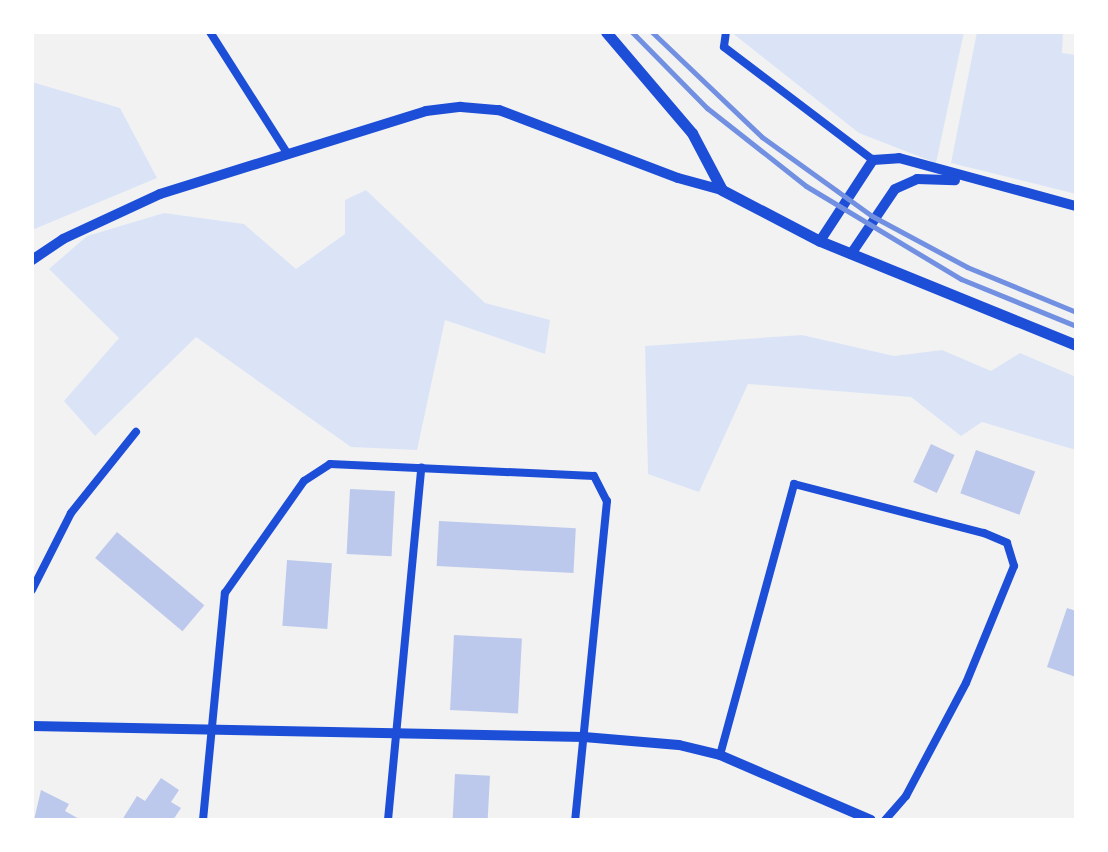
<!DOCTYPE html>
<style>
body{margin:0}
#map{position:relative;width:1108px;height:852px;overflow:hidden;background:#f2f2f2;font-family:"IBM Plex Sans",sans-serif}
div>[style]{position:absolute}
.green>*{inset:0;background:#dbe4f7}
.building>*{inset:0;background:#bdc9ec;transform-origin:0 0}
.minor>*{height:8px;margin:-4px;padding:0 4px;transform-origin:4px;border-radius:4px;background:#1d4ed8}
.tertiary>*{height:10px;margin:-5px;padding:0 5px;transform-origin:5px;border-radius:5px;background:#1d4ed8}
.secondary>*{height:11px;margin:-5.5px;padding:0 5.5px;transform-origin:5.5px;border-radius:5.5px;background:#1d4ed8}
.rail>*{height:5px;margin:-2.5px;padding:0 2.5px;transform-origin:2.5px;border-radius:2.5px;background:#7290e2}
span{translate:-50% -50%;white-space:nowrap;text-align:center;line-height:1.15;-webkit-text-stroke:6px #fff;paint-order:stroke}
.frame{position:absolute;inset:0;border:34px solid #fff;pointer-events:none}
</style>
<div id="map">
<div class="green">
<i style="clip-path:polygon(731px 32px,964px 32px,936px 163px,859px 133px)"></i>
<i style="clip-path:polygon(977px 32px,1063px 32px,1062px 53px,1076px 55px,1076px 194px,951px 163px)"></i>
<i style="clip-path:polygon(32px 82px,120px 108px,157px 178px,32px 230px)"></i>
<i style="clip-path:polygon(366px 190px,485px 303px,550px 320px,545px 354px,445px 320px,417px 450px,351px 447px,196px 337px,95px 436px,64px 401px,119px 338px,49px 269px,87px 236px,164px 213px,244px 224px,296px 269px,345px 234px,345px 200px)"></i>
<i style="clip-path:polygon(802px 335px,894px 356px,942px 350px,991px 371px,1020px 353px,1076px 377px,1076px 450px,982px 422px,961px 436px,911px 397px,748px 384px,699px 492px,648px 474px,645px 346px)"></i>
</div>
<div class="building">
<i style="left:931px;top:444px;width:26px;height:42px;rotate:25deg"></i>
<i style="left:976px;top:450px;width:63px;height:46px;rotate:20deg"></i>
<i style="left:350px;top:489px;width:45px;height:65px;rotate:3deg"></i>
<i style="left:439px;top:521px;width:137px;height:45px;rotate:3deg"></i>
<i style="left:117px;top:532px;width:114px;height:34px;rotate:40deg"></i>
<i style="left:287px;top:560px;width:45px;height:66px;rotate:4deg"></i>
<i style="clip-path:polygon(1067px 608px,1076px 611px,1076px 677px,1047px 667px)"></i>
<i style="left:454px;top:635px;width:68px;height:75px;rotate:3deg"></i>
<i style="left:455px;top:774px;width:35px;height:46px;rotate:3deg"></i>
<i style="clip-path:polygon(161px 778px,179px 790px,171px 802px,181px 808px,173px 820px,122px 820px,137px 796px,145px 801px)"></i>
<i style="clip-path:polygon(41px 790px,69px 804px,65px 811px,81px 820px,34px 820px)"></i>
</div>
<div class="minor">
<i style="left:210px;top:32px;width:143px;rotate:57.5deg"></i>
<i style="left:726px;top:32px;width:15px;rotate:98deg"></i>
<i style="left:724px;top:47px;width:187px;rotate:37.2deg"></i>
<i style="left:32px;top:590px;width:86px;rotate:-63.1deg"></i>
<i style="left:71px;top:513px;width:104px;rotate:-51.3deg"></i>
<i style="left:720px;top:755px;width:281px;rotate:-74.7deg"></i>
<i style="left:794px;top:484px;width:196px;rotate:14.5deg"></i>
<i style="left:984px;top:533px;width:25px;rotate:23deg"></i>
<i style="left:1007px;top:543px;width:24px;rotate:73deg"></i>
<i style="left:1014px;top:566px;width:126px;rotate:112.3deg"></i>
<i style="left:966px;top:683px;width:128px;rotate:118deg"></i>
<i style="left:906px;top:796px;width:32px;rotate:131deg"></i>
<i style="left:203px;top:820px;width:228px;rotate:-84.5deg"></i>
<i style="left:225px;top:593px;width:137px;rotate:-54.8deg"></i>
<i style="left:304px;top:481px;width:31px;rotate:-33deg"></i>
<i style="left:330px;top:464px;width:264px;rotate:2.6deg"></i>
<i style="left:594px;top:476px;width:28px;rotate:63deg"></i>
<i style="left:607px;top:501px;width:321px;rotate:95.7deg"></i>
<i style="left:388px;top:820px;width:354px;rotate:-84.6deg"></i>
</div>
<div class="tertiary">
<i style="left:820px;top:241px;width:97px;rotate:-56.8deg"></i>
<i style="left:873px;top:160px;width:26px;rotate:-4deg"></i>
<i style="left:899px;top:158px;width:183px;rotate:15.2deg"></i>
<i style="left:851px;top:254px;width:78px;rotate:-55.9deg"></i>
<i style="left:895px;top:189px;width:24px;rotate:-24deg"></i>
<i style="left:917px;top:179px;width:38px;rotate:2deg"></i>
<i style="left:32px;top:260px;width:37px;rotate:-34deg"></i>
<i style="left:63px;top:239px;width:107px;rotate:-24.9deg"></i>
<i style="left:160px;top:194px;width:279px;rotate:-17.3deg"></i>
<i style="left:426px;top:111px;width:35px;rotate:-7deg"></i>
<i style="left:461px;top:107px;width:38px;rotate:5deg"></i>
<i style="left:499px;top:110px;width:191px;rotate:20.8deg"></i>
<i style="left:678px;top:178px;width:46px;rotate:15.3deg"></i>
<i style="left:32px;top:726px;width:552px;rotate:1.14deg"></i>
<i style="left:584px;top:737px;width:95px;rotate:4.8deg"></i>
<i style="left:679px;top:745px;width:42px;rotate:13.7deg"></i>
<i style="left:720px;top:755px;width:164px;rotate:23.3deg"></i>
</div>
<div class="secondary">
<i style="left:606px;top:32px;width:133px;rotate:49.6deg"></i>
<i style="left:692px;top:133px;width:64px;rotate:62.2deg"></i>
<i style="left:722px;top:190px;width:110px;rotate:27.5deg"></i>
<i style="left:820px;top:241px;width:276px;rotate:22.1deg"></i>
</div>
<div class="rail">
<i style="left:632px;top:32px;width:107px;rotate:45.4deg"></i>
<i style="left:707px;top:108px;width:126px;rotate:38.2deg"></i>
<i style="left:806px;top:186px;width:181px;rotate:31deg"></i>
<i style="left:961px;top:279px;width:124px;rotate:22.2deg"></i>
<i style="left:652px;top:32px;width:152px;rotate:43.7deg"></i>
<i style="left:762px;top:137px;width:135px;rotate:35.7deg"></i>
<i style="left:872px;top:216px;width:108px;rotate:28.2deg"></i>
<i style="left:967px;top:267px;width:118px;rotate:22.4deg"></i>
</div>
<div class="frame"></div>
</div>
